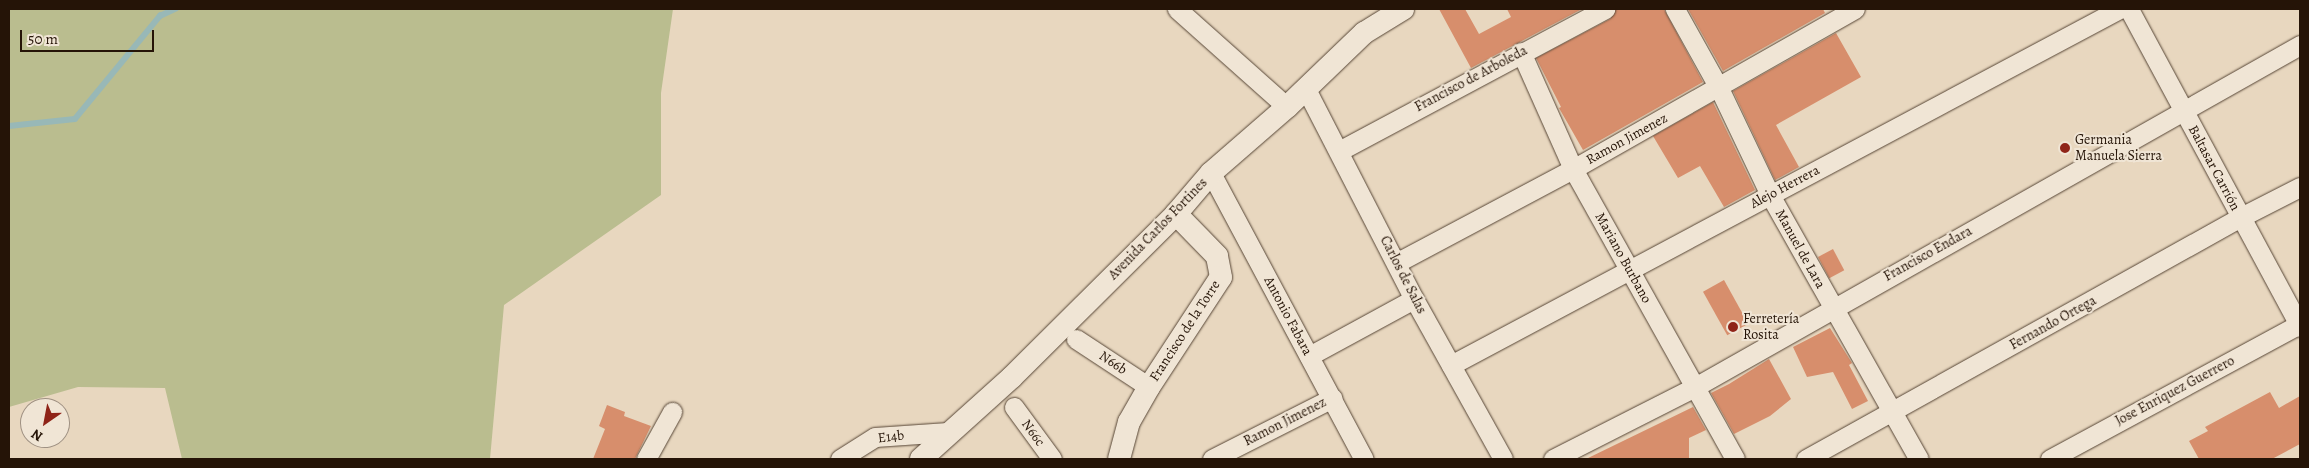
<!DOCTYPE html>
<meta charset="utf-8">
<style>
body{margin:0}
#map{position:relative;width:2309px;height:468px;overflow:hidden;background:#e8d7bf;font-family:Alegreya,serif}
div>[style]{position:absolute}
.green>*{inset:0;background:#babd8f}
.stream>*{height:5.5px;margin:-2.75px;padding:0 2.75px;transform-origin:2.75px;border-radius:2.75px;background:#98b8b7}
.building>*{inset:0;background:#d78e6c;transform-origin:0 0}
.roads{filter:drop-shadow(0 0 1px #564535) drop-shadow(0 0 1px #564535)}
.minor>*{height:19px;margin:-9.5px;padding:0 9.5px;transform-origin:9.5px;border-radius:9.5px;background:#f0e5d5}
.tertiary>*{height:22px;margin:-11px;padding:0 11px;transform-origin:11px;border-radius:11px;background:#f0e5d5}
.dots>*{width:14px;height:14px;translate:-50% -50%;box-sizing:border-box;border:2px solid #f0e5d5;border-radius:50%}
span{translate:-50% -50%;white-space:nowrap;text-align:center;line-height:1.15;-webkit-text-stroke:4px #f0e5d5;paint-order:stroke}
.street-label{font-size:14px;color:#251407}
.poi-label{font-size:14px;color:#251407}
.left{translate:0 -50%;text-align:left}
.frame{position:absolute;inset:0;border:10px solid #251407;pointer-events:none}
.north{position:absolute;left:20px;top:398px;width:50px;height:50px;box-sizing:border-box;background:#f0e5d5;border:1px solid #9f9183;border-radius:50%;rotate:213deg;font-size:14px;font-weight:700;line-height:20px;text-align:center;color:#251407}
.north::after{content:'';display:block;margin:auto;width:18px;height:22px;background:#8f2418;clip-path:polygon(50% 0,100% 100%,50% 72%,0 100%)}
.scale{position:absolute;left:20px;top:30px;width:134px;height:22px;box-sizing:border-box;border:2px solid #251407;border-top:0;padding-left:6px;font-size:15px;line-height:18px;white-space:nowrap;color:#251407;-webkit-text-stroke:4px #f0e5d5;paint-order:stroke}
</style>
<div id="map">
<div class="green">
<i style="clip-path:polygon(9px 9px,673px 9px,661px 93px,661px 195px,504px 305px,490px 459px,182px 459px,165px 388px,78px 387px,9px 407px)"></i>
</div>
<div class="stream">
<i style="left:9px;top:126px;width:66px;rotate:-6.1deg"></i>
<i style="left:75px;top:119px;width:134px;rotate:-50.5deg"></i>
<i style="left:160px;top:16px;width:17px;rotate:-25deg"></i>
</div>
<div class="building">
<i style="clip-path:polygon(1439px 9px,1465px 9px,1479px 34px,1511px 17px,1507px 9px,1582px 9px,1471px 68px)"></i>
<i style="clip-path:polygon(1616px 9px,1664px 9px,1703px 82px,1583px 150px,1559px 108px,1561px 107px,1536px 58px,1610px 19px)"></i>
<i style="clip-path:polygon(1688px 9px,1823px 9px,1825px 13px,1723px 71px)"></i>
<i style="clip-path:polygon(1836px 33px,1861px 77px,1776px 125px,1799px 167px,1775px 180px,1733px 91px)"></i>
<i style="clip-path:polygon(1713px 102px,1755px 190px,1724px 207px,1700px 166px,1678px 178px,1653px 136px)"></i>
<i style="left:1833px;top:249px;width:24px;height:17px;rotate:62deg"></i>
<i style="left:1724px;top:280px;width:50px;height:24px;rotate:61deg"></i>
<i style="clip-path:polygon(1830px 328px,1852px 363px,1849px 365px,1868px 401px,1852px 409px,1833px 372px,1807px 377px,1793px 347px)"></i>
<i style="clip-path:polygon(1769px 359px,1791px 399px,1770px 416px,1734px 434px,1711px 393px,1729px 384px)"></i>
<i style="clip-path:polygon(2270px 392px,2279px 408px,2300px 396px,2300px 444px,2272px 459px,2199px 459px,2189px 441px,2208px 431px,2205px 427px)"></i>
<i style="clip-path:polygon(607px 405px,625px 412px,624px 416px,651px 426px,635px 459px,593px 459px,605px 429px,599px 426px)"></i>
<i style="clip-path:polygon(1693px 407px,1706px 430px,1689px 438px,1689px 459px,1586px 459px)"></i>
</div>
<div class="roads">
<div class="minor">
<i style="left:1177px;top:9px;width:147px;rotate:41.7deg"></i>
<i style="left:1675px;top:9px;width:90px;rotate:60.9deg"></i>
<i style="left:1719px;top:88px;width:119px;rotate:64.5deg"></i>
<i style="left:1770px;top:195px;width:303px;rotate:60.6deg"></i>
<i style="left:2129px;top:9px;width:361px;rotate:61.7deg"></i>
<i style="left:1521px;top:52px;width:128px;rotate:66deg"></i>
<i style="left:1573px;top:169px;width:332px;rotate:60.8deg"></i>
<i style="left:1306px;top:89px;width:236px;rotate:62.8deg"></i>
<i style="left:1414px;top:299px;width:183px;rotate:60.9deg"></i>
<i style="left:1339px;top:151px;width:302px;rotate:-28.1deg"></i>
<i style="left:1211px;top:173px;width:324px;rotate:61.9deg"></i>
<i style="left:1396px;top:263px;width:200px;rotate:-28deg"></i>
<i style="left:1573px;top:169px;width:324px;rotate:-29.6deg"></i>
<i style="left:1076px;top:339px;width:87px;rotate:33.3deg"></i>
<i style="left:1309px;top:356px;width:119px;rotate:-28.5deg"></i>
<i style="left:1451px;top:365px;width:757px;rotate:-28.05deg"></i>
<i style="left:1014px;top:407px;width:64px;rotate:53.8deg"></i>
<i style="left:646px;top:459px;width:54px;rotate:-61deg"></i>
<i style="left:840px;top:459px;width:41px;rotate:-32.2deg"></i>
<i style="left:875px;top:437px;width:73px;rotate:-3.9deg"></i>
<i style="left:1212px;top:459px;width:135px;rotate:-26.9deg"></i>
<i style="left:1553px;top:459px;width:159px;rotate:-26.9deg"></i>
<i style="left:1695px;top:387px;width:695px;rotate:-29.48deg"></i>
<i style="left:1806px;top:459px;width:498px;rotate:-29.1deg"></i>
<i style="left:2241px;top:217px;width:66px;rotate:-27deg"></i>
<i style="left:2050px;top:459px;width:284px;rotate:-28.4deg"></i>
</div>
<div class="tertiary">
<i style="left:921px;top:459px;width:122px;rotate:-42deg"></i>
<i style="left:1012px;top:377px;width:231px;rotate:-44.8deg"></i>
<i style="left:1176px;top:214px;width:54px;rotate:-49.5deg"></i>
<i style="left:1211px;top:173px;width:101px;rotate:-41deg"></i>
<i style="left:1287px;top:107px;width:107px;rotate:-43.9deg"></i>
<i style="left:1364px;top:33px;width:46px;rotate:-31.6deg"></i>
<i style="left:1119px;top:459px;width:38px;rotate:-75deg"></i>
<i style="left:1129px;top:422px;width:40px;rotate:-60.3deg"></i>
<i style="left:1149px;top:387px;width:131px;rotate:-56.8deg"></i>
<i style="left:1221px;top:277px;width:21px;rotate:-101deg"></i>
<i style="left:1217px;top:256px;width:59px;rotate:-134.3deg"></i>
</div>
</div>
<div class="dots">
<i style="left:2065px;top:148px;background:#8f2418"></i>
<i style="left:1733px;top:327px;background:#8f2418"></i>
</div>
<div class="street-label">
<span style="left:1471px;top:79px;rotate:-28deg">Francisco de Arboleda</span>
<span style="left:1627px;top:139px;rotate:-29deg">Ramon Jimenez</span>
<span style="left:2214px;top:168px;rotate:62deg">Baltasar Carrión</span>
<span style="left:1785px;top:187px;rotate:-28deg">Alejo Herrera</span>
<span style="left:1158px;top:229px;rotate:-46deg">Avenida Carlos Fortines</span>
<span style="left:1800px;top:249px;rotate:61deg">Manuel de Lara</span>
<span style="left:1928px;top:254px;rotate:-29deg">Francisco Endara</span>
<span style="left:1623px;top:258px;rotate:61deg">Mariano Burbano</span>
<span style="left:1403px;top:275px;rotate:63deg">Carlos de Salas</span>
<span style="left:1288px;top:316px;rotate:62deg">Antonio Fabara</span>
<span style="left:2053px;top:323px;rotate:-29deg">Fernando Ortega</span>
<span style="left:1185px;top:331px;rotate:-57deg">Francisco de la Torre</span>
<span style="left:1113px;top:363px;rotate:34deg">N66b</span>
<span style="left:2175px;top:391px;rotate:-28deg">Jose Enriquez Guerrero</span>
<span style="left:1285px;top:422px;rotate:-27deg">Ramon Jimenez</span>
<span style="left:1033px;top:433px;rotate:54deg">N66c</span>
<span style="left:891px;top:437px;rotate:-7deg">E14b</span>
</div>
<div class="poi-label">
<span class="left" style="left:2075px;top:148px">Germania<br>Manuela Sierra</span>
<span class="left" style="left:1743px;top:327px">Ferretería<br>Rosita</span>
</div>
<div class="frame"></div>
<div class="north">N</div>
<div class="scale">50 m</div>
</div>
